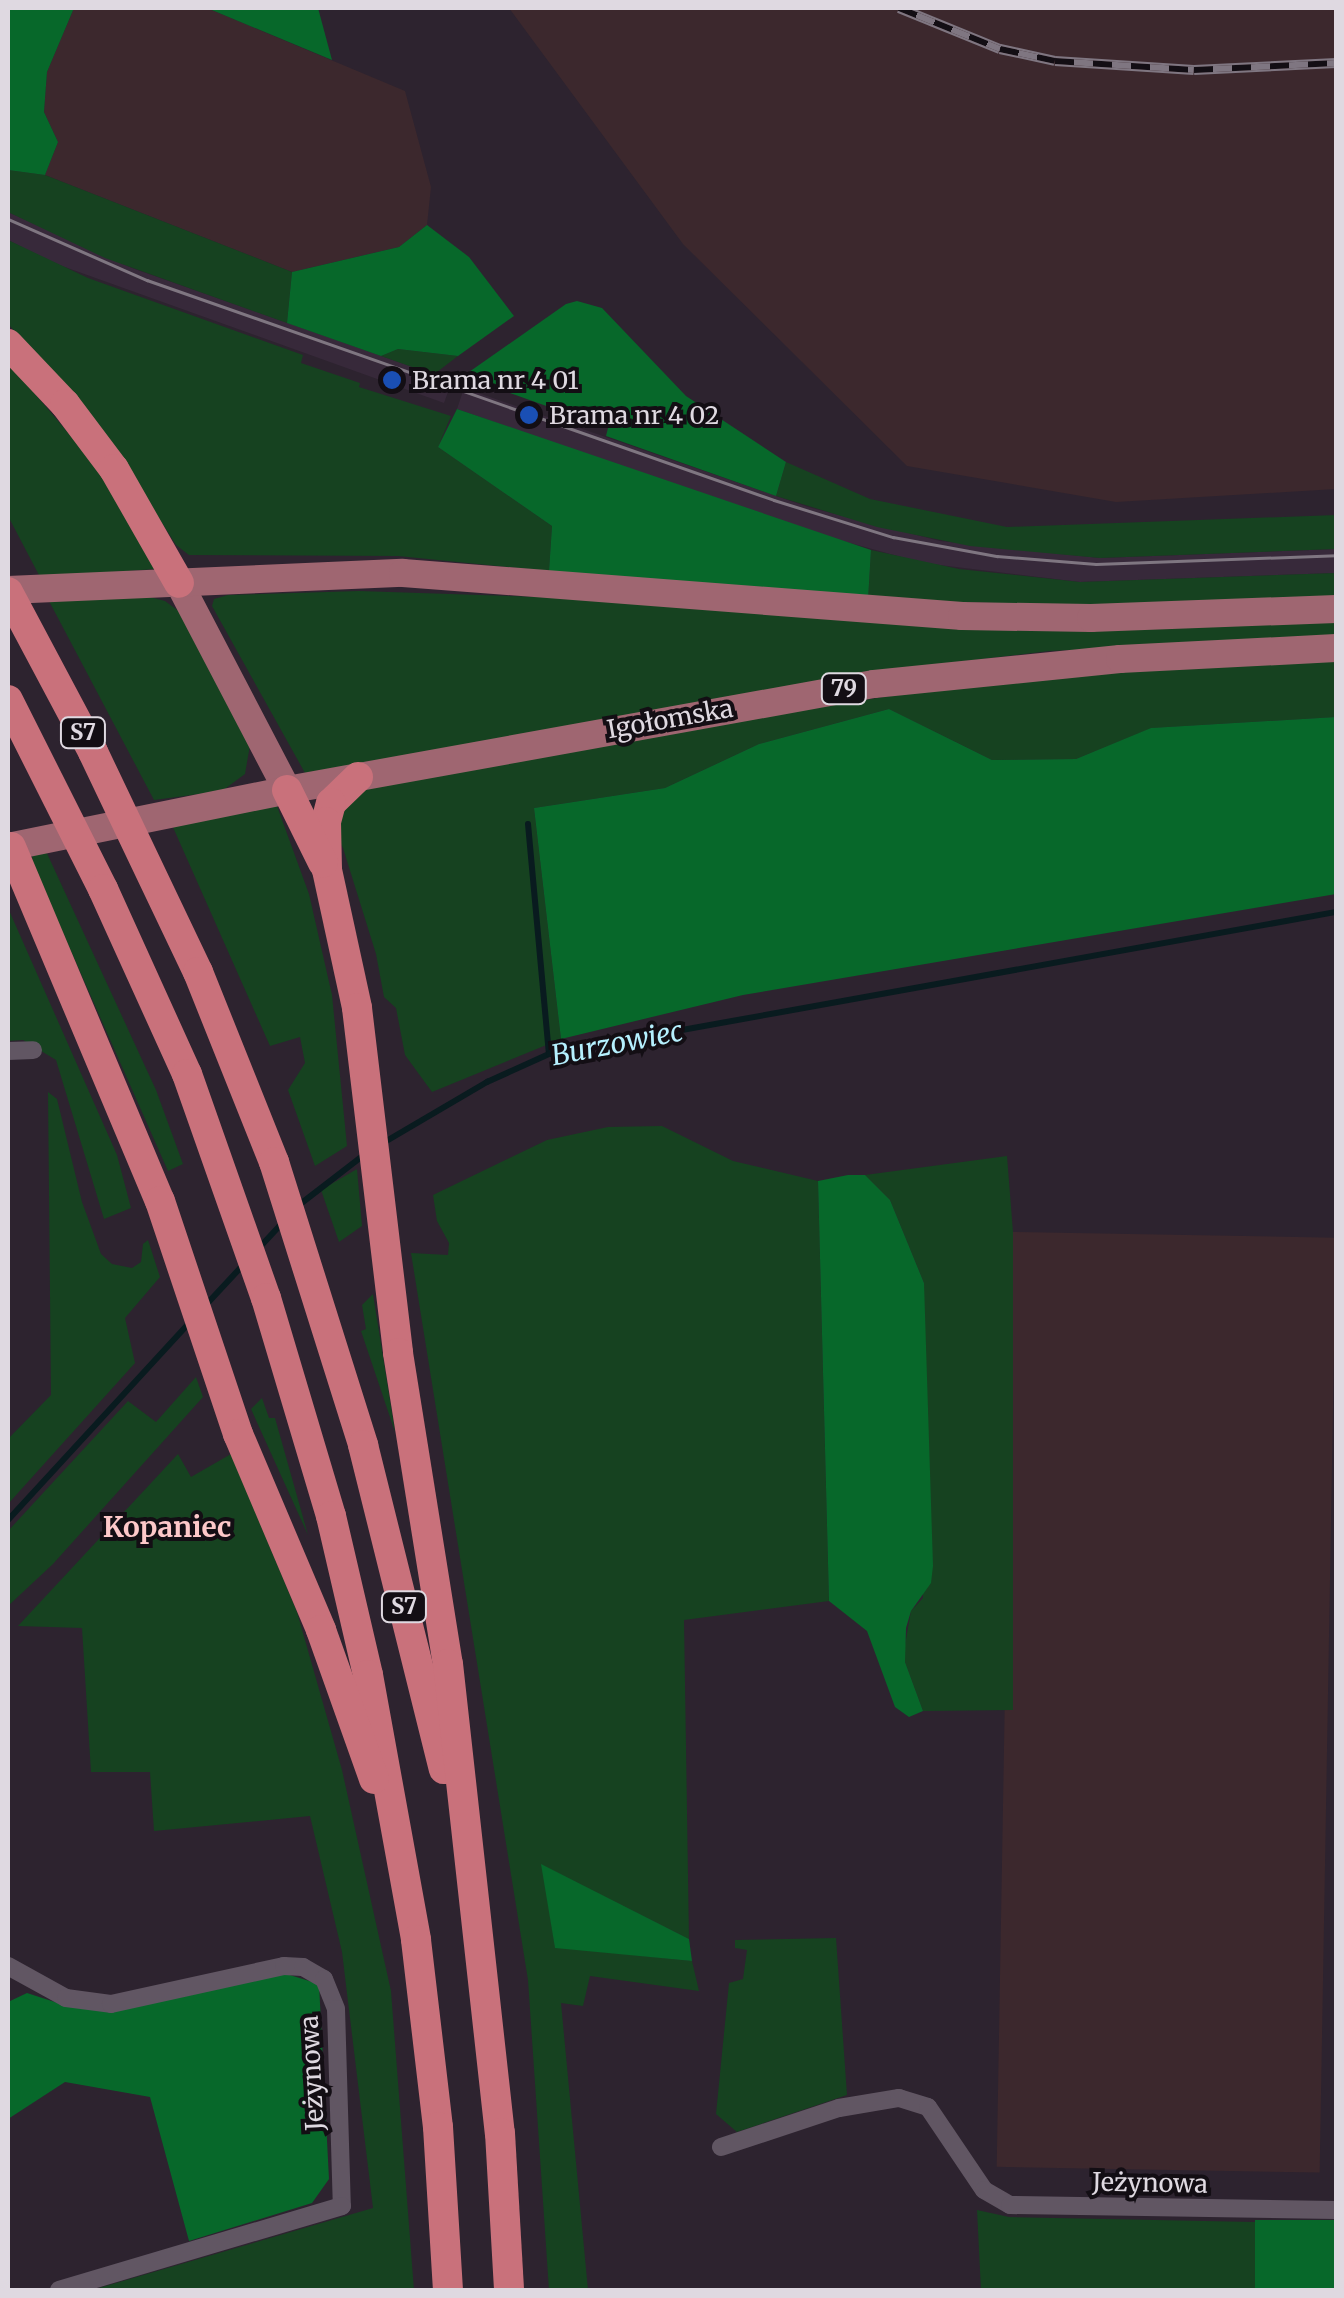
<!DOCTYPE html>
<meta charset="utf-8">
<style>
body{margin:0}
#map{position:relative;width:1344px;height:2298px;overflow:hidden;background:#2d232f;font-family:Merriweather,serif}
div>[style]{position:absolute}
.built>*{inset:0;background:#37293a}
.industrial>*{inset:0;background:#3c282d;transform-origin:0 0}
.green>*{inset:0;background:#164220}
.forest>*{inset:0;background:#07682a;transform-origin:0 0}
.stream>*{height:6px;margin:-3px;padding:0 3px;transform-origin:3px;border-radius:3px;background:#091b1f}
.minor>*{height:18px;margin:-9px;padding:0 9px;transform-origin:9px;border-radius:9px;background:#615663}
.primary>*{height:28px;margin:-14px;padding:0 14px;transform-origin:14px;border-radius:14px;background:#9f6671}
.motorway>*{height:30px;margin:-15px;padding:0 15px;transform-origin:15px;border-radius:15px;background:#c9717b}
.tram>*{height:2.5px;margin:-1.25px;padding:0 1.25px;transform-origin:1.25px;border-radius:1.25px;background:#7f7681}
.rail>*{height:10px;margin-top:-5px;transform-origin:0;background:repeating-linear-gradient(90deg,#130e14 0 19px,#7f7681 0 38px);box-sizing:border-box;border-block:2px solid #7f7681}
.dots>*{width:28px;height:28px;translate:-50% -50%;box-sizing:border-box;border:5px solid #130e14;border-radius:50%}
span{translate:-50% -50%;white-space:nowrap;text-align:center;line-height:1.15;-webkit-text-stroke:8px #130e14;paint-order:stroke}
.shield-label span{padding:2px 8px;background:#130e14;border:2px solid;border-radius:8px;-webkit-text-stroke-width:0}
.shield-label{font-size:22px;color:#dfd9e1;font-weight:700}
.poi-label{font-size:25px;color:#dfd9e1}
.left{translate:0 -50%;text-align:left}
.street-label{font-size:25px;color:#dfd9e1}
.water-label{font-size:28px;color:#b5f0fe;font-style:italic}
.neighbourhood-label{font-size:28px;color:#fdc8c9;font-weight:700}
.frame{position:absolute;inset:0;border:10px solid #dfd9e1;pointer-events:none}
</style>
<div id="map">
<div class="built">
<i style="clip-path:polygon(8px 212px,132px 268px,452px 381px,444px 403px,51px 262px,8px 240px)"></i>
<i style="clip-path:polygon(464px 388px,808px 507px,940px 541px,1100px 558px,1336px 549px,1336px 573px,1080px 582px,923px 563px,796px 528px,457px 409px)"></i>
</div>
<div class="industrial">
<i style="clip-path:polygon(74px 8px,207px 8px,405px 91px,431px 187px,427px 225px,399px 247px,292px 272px,45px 175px,58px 142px,44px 112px,47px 72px)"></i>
<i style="clip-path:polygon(509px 8px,1336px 8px,1336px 489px,1116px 502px,907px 466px,683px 244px)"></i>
<i style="left:1013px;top:1232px;width:323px;height:935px;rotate:1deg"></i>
</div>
<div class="green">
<i style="clip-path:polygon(8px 170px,45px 175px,292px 272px,287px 323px,105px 258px,8px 212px)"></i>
<i style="clip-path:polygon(8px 240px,88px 278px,303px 355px,301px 363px,360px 383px,359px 387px,451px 416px,438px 447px,552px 526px,549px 571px,398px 556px,189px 555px,176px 545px,123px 461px,61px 381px,8px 324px)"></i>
<i style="clip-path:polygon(398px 349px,458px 356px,437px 372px,452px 381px,381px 356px)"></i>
<i style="clip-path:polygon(8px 362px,97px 467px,156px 569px,40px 577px,8px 516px)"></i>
<i style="clip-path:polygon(786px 462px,870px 499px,1007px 527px,1336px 515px,1336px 549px,1100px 558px,970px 546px,877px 527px,776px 496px)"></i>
<i style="clip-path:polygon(871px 550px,959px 569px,1080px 582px,1336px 573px,1336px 597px,1076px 605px,868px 600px)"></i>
<i style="clip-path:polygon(359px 591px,601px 599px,963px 629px,1336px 621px,1336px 638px,1049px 651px,881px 671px,305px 773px,212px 606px,214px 599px,228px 595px)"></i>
<i style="clip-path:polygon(146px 596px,165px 601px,180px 612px,250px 745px,245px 774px,222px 791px,154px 800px,49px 601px)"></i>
<i style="clip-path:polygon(1336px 660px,1336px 717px,1152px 728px,1076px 759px,992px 760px,889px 709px,759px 744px,665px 788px,534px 808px,561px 1039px,432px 1092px,405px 1055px,396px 1008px,384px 997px,376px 954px,343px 848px,331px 825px,358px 790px,768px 714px,973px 684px,1153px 668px)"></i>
<i style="clip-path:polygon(277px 806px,309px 894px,332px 995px,347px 1146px,315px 1166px,288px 1090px,305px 1063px,300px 1037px,270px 1046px,172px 825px)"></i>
<i style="clip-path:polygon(45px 849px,156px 1090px,183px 1164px,168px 1171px,33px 865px,32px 854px)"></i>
<i style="clip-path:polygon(8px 908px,117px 1155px,131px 1208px,104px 1219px,56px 1060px,23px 1040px,8px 1041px)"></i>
<i style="clip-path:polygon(48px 1092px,57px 1099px,82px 1202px,101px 1254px,112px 1264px,132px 1268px,141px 1262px,143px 1244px,148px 1240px,160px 1277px,125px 1318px,135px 1363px,8px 1504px,8px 1439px,51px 1395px)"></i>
<i style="clip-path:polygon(662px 1126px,733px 1161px,818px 1181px,829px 1601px,684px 1620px,689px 1939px,542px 1865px,555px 1947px,692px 1961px,699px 1991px,590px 1976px,583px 2006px,561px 2003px,588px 2290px,549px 2290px,528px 1980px,411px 1253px,448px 1255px,449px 1243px,437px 1221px,433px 1195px,547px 1140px,608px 1127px)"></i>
<i style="clip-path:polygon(1007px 1156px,1013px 1232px,1013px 1710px,923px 1711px,905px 1662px,905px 1645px,911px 1611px,923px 1598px,924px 1283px,890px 1200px,865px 1175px)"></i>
<i style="clip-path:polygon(357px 1169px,362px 1226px,339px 1242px,321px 1190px)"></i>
<i style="clip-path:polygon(373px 1294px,395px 1432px,361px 1331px,366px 1329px,362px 1305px)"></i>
<i style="clip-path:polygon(196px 1377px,203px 1397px,53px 1564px,8px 1606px,8px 1531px,128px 1401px,156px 1422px)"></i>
<i style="clip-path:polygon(262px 1398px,269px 1418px,275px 1418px,308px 1535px,251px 1409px)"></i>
<i style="clip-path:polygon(178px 1454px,191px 1477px,231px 1454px,297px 1612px,342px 1770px,391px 1991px,414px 2290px,92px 2290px,373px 2208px,342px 1952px,310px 1816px,154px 1831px,150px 1772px,91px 1772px,82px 1628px,18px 1626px)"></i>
<i style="clip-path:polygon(836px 1938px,847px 2095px,737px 2132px,716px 2114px,729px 1983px,743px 1979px,747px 1950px,735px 1948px,735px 1940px)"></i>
<i style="clip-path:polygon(977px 2210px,1009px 2217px,1255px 2222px,1259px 2290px,981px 2290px)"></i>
</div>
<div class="forest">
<i style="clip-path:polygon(8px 8px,74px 8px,47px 72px,44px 112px,58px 142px,45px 175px,8px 170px)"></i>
<i style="clip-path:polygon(207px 8px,318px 8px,332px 60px)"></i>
<i style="clip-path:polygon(427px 225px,469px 257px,514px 316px,458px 356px,398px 349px,381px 356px,287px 323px,292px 272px,399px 247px)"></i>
<i style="clip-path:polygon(577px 301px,602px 308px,686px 396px,786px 462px,776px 496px,606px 436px,608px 428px,510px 393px,511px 387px,467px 379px,469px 372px,566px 304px)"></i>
<i style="clip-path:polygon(457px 409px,871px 550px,868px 600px,549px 571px,552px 526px,438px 447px)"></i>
<i style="clip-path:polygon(889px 709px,992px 760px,1076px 759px,1151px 728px,1336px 717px,1336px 894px,743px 995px,561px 1039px,534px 808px,665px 788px,759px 744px)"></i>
<i style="clip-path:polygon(848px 1175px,865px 1175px,890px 1200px,924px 1283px,933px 1566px,931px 1583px,911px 1611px,906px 1628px,905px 1662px,923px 1711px,909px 1717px,895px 1707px,867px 1631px,829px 1601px,818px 1181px)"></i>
<i style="clip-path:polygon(541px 1864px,689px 1939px,692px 1961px,555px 1948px)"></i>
<i style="clip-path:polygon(280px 1972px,319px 1984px,329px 2179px,312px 2203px,189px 2241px,150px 2097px,65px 2082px,8px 2119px,8px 2002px,27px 1993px,67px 2006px)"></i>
<i style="left:1336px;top:2220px;width:70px;height:81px;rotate:90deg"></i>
</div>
<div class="stream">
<i style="left:528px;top:824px;width:231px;rotate:84.8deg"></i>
<i style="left:383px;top:1143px;width:121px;rotate:-30.4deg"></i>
<i style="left:487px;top:1082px;width:68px;rotate:-24.3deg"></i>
<i style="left:549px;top:1054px;width:800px;rotate:-10.23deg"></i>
<i style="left:299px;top:1205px;width:82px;rotate:-37.6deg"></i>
<i style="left:258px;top:1249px;width:38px;rotate:-47deg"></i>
<i style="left:204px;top:1307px;width:57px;rotate:-47.1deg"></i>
<i style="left:8px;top:1520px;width:272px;rotate:-47.4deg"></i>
</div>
<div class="minor">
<i style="left:8px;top:1051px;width:25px;rotate:-2deg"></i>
<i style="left:8px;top:1966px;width:66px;rotate:28.9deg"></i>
<i style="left:66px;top:1998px;width:45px;rotate:7.6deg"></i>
<i style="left:111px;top:2004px;width:177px;rotate:-12.4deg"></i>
<i style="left:284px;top:1966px;width:19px;rotate:3deg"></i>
<i style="left:303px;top:1967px;width:24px;rotate:30deg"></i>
<i style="left:324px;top:1979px;width:32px;rotate:68deg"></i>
<i style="left:336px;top:2009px;width:197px;rotate:88.3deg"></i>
<i style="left:342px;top:2206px;width:295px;rotate:163.5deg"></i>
<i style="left:721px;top:2147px;width:124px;rotate:-18.3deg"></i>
<i style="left:839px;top:2108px;width:61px;rotate:-9.5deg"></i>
<i style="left:899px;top:2098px;width:30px;rotate:17deg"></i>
<i style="left:928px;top:2107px;width:100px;rotate:56deg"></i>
<i style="left:984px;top:2190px;width:30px;rotate:30deg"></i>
<i style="left:1010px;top:2205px;width:326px;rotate:0.9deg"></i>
</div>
<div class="primary">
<i style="left:179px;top:583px;width:233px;rotate:62.4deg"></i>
<i style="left:8px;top:590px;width:395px;rotate:-2.5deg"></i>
<i style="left:403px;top:573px;width:561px;rotate:4.4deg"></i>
<i style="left:962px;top:616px;width:129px;rotate:0.9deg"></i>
<i style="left:1091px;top:618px;width:245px;rotate:-2.1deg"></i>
<i style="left:8px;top:847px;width:285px;rotate:-11.5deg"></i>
<i style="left:287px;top:790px;width:596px;rotate:-10.24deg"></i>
<i style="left:874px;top:684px;width:247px;rotate:-5.8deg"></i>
<i style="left:1120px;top:659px;width:216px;rotate:-2.9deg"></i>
</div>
<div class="motorway">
<i style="left:8px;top:344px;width:83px;rotate:46.5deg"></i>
<i style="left:65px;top:404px;width:81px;rotate:53deg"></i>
<i style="left:114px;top:469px;width:131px;rotate:60.3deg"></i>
<i style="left:8px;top:592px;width:181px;rotate:62deg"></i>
<i style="left:93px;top:752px;width:244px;rotate:64.5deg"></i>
<i style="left:198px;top:972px;width:205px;rotate:68.2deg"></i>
<i style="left:274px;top:1162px;width:297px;rotate:72.5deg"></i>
<i style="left:363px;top:1445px;width:334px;rotate:76deg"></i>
<i style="left:8px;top:700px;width:212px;rotate:63.3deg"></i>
<i style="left:103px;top:889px;width:203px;rotate:65.6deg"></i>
<i style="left:187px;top:1074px;width:238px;rotate:70.6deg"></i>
<i style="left:266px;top:1298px;width:227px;rotate:73.4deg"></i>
<i style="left:331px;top:1516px;width:163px;rotate:76.9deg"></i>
<i style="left:368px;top:1675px;width:269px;rotate:79.7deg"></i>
<i style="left:416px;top:1940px;width:188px;rotate:83.3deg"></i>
<i style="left:438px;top:2127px;width:163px;rotate:86.5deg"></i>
<i style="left:358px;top:777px;width:37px;rotate:136deg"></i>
<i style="left:331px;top:803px;width:20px;rotate:105deg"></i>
<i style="left:326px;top:822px;width:48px;rotate:88.8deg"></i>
<i style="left:327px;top:870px;width:141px;rotate:77.7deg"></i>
<i style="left:357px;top:1008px;width:347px;rotate:83.2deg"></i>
<i style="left:398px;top:1353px;width:315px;rotate:80.9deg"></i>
<i style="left:448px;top:1664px;width:472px;rotate:83.7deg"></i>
<i style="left:500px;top:2133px;width:157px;rotate:86.7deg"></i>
<i style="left:287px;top:790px;width:81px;rotate:63.7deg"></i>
<i style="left:11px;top:847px;width:384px;rotate:67.2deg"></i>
<i style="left:160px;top:1201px;width:246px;rotate:71.5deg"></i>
<i style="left:238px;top:1434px;width:213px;rotate:67deg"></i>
<i style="left:321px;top:1630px;width:158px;rotate:70.4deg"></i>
</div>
<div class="tram">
<i style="left:8px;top:219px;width:152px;rotate:23.7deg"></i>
<i style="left:147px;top:280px;width:664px;rotate:19.33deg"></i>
<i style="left:774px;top:500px;width:125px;rotate:17.3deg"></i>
<i style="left:893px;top:537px;width:106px;rotate:10.4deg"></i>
<i style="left:997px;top:556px;width:99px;rotate:4.6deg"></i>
<i style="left:1096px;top:564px;width:240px;rotate:-2.1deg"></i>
</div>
<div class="rail">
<i style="left:899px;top:8px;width:109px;rotate:22.1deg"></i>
<i style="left:1000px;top:49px;width:56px;rotate:12.3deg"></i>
<i style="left:1055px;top:61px;width:139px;rotate:3.7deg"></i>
<i style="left:1194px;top:70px;width:142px;rotate:-2.8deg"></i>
</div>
<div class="dots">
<i style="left:392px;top:380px;background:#1a4fb4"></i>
<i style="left:529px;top:415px;background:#1a4fb4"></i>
</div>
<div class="shield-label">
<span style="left:844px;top:689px">79</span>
<span style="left:83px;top:733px">S7</span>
<span style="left:404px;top:1607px">S7</span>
</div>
<div class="poi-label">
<span class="left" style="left:412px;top:380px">Brama nr 4 01</span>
<span class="left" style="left:549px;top:415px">Brama nr 4 02</span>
</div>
<div class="street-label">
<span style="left:670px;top:719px;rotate:-10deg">Igołomska</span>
<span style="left:312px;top:2073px;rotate:-93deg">Jeżynowa</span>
<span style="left:1150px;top:2183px;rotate:1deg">Jeżynowa</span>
</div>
<div class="water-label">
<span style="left:617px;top:1043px;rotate:-11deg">Burzowiec</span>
</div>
<div class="neighbourhood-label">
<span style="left:167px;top:1527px">Kopaniec</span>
</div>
<div class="frame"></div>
</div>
